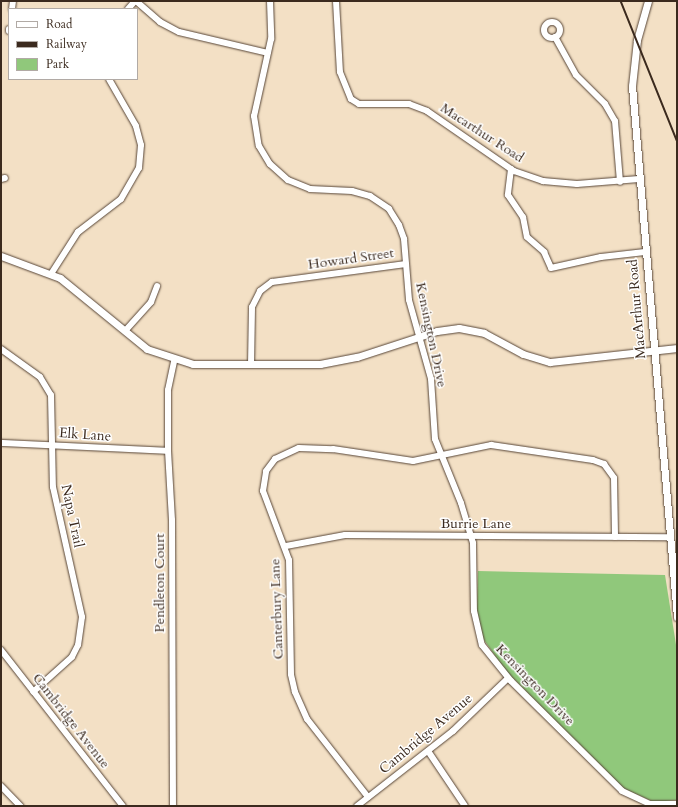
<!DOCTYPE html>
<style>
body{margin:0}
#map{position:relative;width:678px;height:807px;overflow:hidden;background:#f3e0c5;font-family:Cardo,serif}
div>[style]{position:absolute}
.green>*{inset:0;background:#90c87b}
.roads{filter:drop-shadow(0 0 1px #574537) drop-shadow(0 0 1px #574537)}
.minor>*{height:6px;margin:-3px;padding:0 3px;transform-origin:3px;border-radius:3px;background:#fff}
.minor>.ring{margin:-3px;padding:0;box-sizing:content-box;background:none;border:6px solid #fff;border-radius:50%}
.tertiary>*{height:7px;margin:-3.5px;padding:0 3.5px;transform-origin:3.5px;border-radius:3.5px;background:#fff}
.rail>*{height:1.5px;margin:-0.75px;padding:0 0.75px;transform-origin:0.75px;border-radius:0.75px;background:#3b2a1e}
span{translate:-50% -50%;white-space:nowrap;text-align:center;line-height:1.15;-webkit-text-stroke:3px #fff;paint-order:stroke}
.street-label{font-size:14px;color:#3b2a1e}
.frame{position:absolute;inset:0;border:2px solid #3b2a1e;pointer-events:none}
.legend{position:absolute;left:8px;top:8px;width:130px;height:72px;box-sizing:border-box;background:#fff;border:1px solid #b1aaa5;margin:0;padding:5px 7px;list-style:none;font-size:12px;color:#3b2a1e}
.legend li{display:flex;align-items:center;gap:8px;height:20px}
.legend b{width:20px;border:1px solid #b1aaa5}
</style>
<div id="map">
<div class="green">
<i style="clip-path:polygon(478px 571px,665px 575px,677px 651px,677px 800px,654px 802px,622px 788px,505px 670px,482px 637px,477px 609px)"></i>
</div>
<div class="roads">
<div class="minor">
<i style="left:136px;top:1px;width:32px;rotate:41deg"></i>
<i style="left:160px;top:22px;width:21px;rotate:28deg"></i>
<i style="left:179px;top:32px;width:91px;rotate:13.3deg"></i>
<i style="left:270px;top:1px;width:38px;rotate:88deg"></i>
<i style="left:271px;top:39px;width:79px;rotate:102.4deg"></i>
<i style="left:254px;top:116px;width:30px;rotate:81deg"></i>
<i style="left:259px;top:146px;width:21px;rotate:59deg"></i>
<i style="left:270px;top:164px;width:24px;rotate:42deg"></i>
<i style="left:288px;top:180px;width:24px;rotate:22deg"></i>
<i style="left:310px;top:189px;width:42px;rotate:2.7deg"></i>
<i style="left:352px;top:191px;width:19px;rotate:16deg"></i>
<i style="left:370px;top:196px;width:23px;rotate:34deg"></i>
<i style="left:389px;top:209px;width:19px;rotate:58deg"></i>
<i style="left:399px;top:225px;width:15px;rotate:70deg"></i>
<i style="left:404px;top:239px;width:61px;rotate:85.3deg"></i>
<i style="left:409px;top:300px;width:82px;rotate:74.4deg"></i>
<i style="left:431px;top:379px;width:60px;rotate:86.2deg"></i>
<i style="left:435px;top:439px;width:69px;rotate:67.9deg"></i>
<i style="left:461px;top:503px;width:42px;rotate:73.3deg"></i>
<i style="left:473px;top:543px;width:68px;rotate:89.2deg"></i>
<i style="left:474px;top:611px;width:35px;rotate:77deg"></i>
<i style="left:482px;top:645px;width:46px;rotate:51.1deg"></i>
<i style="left:511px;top:681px;width:156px;rotate:44.7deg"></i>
<i style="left:622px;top:791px;width:31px;rotate:25deg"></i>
<i style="left:650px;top:804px;width:27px"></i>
<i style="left:336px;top:1px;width:71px;rotate:86.8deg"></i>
<i style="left:340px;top:72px;width:29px;rotate:68deg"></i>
<i style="left:351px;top:99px;width:9px;rotate:32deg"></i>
<i style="left:359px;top:104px;width:50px"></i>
<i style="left:409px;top:104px;width:19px;rotate:21deg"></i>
<i style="left:427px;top:111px;width:106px;rotate:34.6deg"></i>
<i style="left:514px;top:171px;width:31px;rotate:19deg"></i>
<i style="left:543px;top:181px;width:34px;rotate:5deg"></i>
<i style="left:577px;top:184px;width:62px;rotate:-4.6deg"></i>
<i style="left:12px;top:9px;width:8px;rotate:-83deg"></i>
<i style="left:128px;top:9px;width:11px;rotate:-49deg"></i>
<i class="ring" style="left:544px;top:22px;width:10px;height:10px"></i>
<i style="left:9px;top:31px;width:2px;rotate:-90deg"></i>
<i style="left:555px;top:37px;width:43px;rotate:61.1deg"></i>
<i style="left:576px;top:75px;width:41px;rotate:45deg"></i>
<i style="left:605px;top:104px;width:20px;rotate:60deg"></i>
<i style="left:615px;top:121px;width:61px;rotate:85.3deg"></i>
<i style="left:511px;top:169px;width:26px;rotate:97deg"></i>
<i style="left:508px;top:195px;width:27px;rotate:56deg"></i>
<i style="left:523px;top:217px;width:20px;rotate:79deg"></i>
<i style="left:527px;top:237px;width:23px;rotate:41deg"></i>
<i style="left:544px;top:252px;width:17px;rotate:66deg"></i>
<i style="left:551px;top:268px;width:51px;rotate:-12.4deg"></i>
<i style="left:601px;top:257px;width:44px;rotate:-6.5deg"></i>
<i style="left:1px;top:179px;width:4px;rotate:-14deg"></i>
<i style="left:51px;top:274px;width:50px;rotate:-57.3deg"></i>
<i style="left:78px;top:232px;width:54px;rotate:-37.5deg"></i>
<i style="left:121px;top:199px;width:36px;rotate:-60deg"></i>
<i style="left:139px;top:168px;width:23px;rotate:-85deg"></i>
<i style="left:141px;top:145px;width:20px;rotate:-105deg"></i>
<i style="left:136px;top:126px;width:54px;rotate:-119.9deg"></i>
<i style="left:125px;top:331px;width:39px;rotate:-48deg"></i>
<i style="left:151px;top:302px;width:17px;rotate:-69deg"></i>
<i style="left:1px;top:349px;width:48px;rotate:35.7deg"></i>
<i style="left:40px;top:377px;width:21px;rotate:59deg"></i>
<i style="left:51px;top:395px;width:92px;rotate:88.8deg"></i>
<i style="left:53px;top:487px;width:133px;rotate:77.4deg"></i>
<i style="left:82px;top:617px;width:28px;rotate:98deg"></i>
<i style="left:78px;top:645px;width:13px;rotate:117deg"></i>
<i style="left:72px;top:657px;width:52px;rotate:138.1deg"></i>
<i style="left:251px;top:365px;width:58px;rotate:-89deg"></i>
<i style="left:252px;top:307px;width:18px;rotate:-63deg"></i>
<i style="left:260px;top:291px;width:15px;rotate:-37deg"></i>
<i style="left:272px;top:282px;width:135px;rotate:-7.7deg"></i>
<i style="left:1px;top:443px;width:167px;rotate:2.7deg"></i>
<i style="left:286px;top:546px;width:60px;rotate:-10.6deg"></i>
<i style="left:345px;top:535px;width:323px;rotate:0.4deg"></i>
<i style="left:1px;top:650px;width:198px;rotate:52deg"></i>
<i style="left:428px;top:751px;width:66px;rotate:56.1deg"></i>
<i style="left:1px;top:786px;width:28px;rotate:46deg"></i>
<i style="left:368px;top:797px;width:99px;rotate:-128deg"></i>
<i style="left:307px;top:719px;width:30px;rotate:-114deg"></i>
<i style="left:295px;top:692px;width:18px;rotate:-103deg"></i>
<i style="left:291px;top:674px;width:114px;rotate:-91deg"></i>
<i style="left:289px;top:560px;width:74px;rotate:-110.6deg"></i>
<i style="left:263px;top:491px;width:20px;rotate:-81deg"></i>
<i style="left:266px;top:471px;width:15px;rotate:-53deg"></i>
<i style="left:275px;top:459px;width:26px;rotate:-25deg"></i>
<i style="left:299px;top:448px;width:34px;rotate:2deg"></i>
<i style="left:333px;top:449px;width:81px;rotate:8.5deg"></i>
<i style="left:413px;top:461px;width:80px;rotate:-11.6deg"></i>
<i style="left:491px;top:445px;width:103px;rotate:8.4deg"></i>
<i style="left:593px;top:460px;width:12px;rotate:20deg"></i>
<i style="left:604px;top:464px;width:17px;rotate:54deg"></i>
<i style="left:614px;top:478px;width:59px;rotate:89deg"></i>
<i style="left:173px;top:806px;width:286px;rotate:-90.2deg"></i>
<i style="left:172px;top:520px;width:69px;rotate:-93.3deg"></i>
<i style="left:168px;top:451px;width:61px;rotate:-90deg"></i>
<i style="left:168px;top:390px;width:30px;rotate:-78deg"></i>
<i style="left:357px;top:806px;width:122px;rotate:-38deg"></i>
<i style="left:453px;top:731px;width:76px;rotate:-43.9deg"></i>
</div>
<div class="tertiary">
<i style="left:648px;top:1px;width:41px;rotate:105.8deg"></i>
<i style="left:637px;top:40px;width:46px;rotate:96.2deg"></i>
<i style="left:632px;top:86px;width:533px;rotate:85.16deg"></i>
<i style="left:1px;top:256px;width:63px;rotate:20.4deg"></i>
<i style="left:60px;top:278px;width:112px;rotate:39.2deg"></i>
<i style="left:147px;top:349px;width:48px;rotate:18.1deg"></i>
<i style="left:193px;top:364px;width:127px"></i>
<i style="left:320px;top:364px;width:38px;rotate:-11deg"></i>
<i style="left:357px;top:357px;width:84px;rotate:-18deg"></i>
<i style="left:437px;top:331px;width:22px;rotate:-8deg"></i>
<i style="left:459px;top:328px;width:25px;rotate:11deg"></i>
<i style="left:484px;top:333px;width:44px;rotate:28.3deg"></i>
<i style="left:523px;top:354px;width:28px;rotate:17deg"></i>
<i style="left:550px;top:362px;width:128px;rotate:-6.3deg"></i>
</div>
</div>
<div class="rail">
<i style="left:621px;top:1px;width:150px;rotate:68.1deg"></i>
</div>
<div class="street-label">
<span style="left:482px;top:133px;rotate:33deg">Macarthur Road</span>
<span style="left:351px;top:259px;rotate:-8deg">Howard Street</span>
<span style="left:637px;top:309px;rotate:-95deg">MacArthur Road</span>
<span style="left:431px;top:335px;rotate:78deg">Kensington Drive</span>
<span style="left:85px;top:435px;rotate:4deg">Elk Lane</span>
<span style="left:72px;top:516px;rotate:78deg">Napa Trail</span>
<span style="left:476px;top:524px">Burrie Lane</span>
<span style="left:160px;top:583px;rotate:-90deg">Pendleton Court</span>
<span style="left:277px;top:609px;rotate:-92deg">Canterbury Lane</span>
<span style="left:535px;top:685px;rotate:46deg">Kensington Drive</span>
<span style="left:71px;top:721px;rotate:52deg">Cambridge Avenue</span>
<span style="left:426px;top:734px;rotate:-40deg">Cambridge Avenue</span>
</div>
<div class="frame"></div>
<ul class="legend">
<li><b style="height:5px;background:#fff"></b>Road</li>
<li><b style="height:5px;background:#3b2a1e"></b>Railway</li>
<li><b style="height:11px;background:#90c87b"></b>Park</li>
</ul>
</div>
